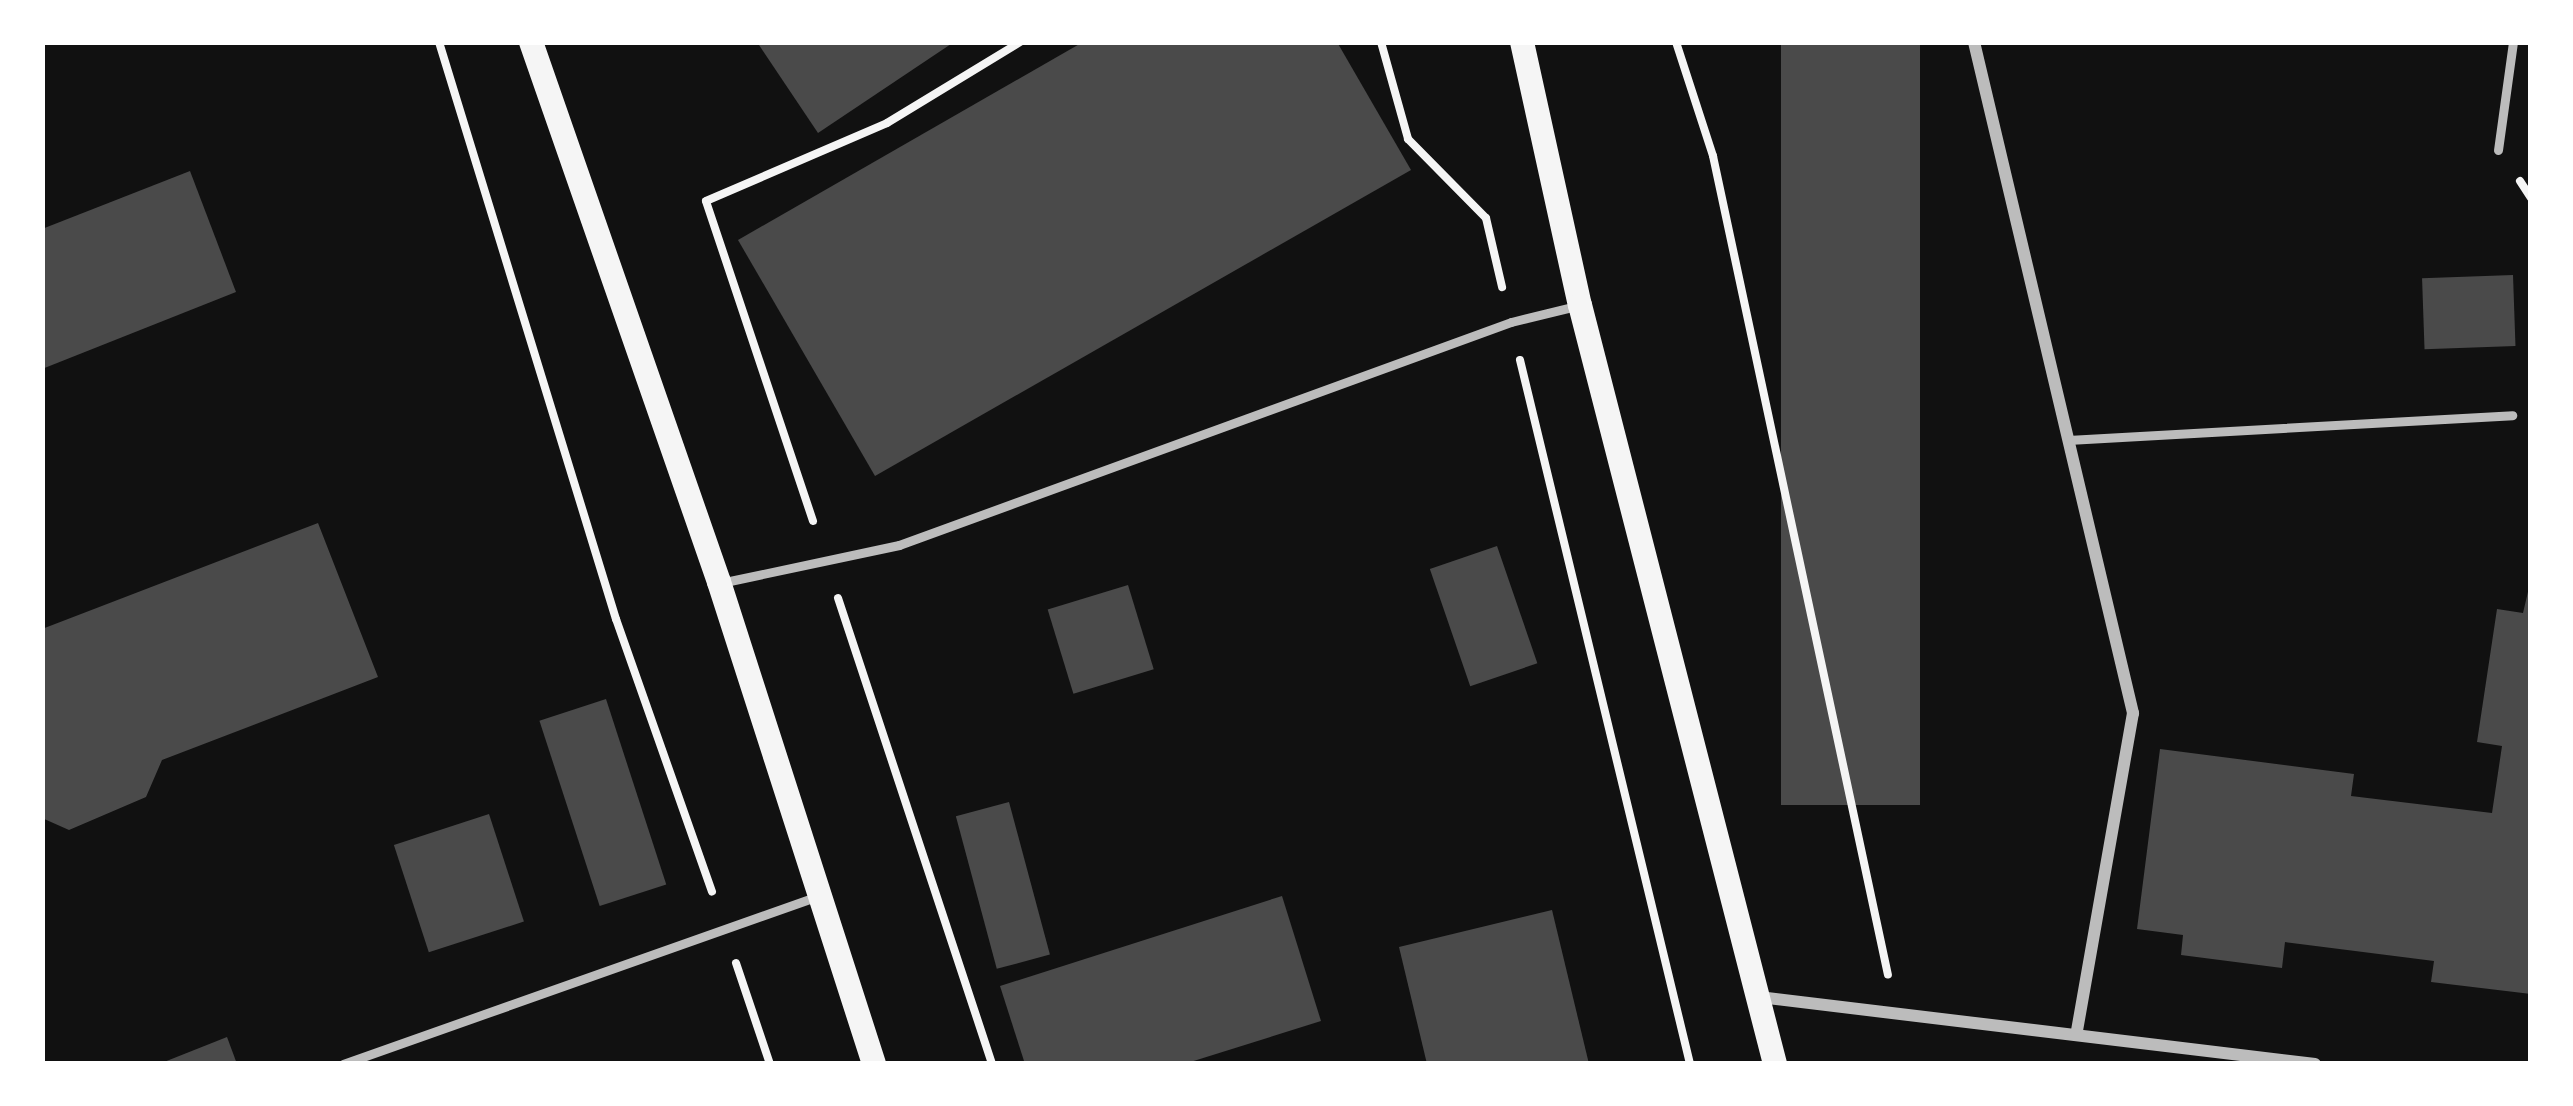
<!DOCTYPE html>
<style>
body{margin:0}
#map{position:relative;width:2573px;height:1106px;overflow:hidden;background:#111;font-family:Manrope,sans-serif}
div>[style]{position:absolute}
.building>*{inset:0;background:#4a4a4a;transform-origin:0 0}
.path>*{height:8px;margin:-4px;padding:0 4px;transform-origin:4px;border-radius:4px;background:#f5f5f5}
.service>*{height:9px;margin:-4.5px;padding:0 4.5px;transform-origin:4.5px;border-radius:4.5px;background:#bcbcbc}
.minor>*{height:12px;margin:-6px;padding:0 6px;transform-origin:6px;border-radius:6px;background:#bcbcbc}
.secondary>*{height:24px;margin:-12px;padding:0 12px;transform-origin:12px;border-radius:12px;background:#f5f5f5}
span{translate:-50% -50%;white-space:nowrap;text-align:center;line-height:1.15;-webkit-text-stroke:12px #fff;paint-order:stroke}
.frame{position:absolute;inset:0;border:45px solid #fff;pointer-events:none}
</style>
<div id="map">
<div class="building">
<i style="clip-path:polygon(757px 42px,954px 42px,818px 133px)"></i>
<i style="clip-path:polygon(1083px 42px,1337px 42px,1411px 170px,875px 476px,738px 240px)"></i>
<i style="left:1781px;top:42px;width:139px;height:763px"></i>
<i style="clip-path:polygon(190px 171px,236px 292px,42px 369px,42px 229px)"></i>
<i style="left:2513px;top:275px;width:71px;height:91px;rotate:88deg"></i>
<i style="clip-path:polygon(318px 523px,378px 677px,162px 760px,146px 797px,69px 830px,42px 818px,42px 629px)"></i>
<i style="left:1497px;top:546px;width:124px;height:71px;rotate:71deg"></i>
<i style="clip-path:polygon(2531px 579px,2531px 994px,2431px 982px,2434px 961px,2285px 942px,2282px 968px,2181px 955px,2183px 935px,2137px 929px,2160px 749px,2354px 774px,2351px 796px,2492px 813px,2502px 746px,2477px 742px,2497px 609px,2523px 613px)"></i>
<i style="left:1128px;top:585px;width:88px;height:84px;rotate:73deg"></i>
<i style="left:606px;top:699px;width:195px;height:70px;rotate:72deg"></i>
<i style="left:1009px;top:802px;width:158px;height:55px;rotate:75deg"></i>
<i style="left:489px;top:814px;width:113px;height:100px;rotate:72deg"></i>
<i style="clip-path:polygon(1282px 896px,1321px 1021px,1184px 1064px,1025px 1064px,1000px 986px)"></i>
<i style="clip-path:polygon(1552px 910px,1589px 1064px,1427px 1064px,1399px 947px)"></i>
<i style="clip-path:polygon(227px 1037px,237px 1064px,159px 1064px)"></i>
</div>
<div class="path">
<i style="left:439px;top:42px;width:604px;rotate:72.95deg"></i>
<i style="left:616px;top:619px;width:289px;rotate:70.6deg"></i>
<i style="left:1381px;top:42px;width:101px;rotate:74.4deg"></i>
<i style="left:1408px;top:139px;width:111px;rotate:45.4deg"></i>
<i style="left:1486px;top:218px;width:71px;rotate:76.9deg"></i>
<i style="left:1676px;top:42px;width:120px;rotate:72deg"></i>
<i style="left:1713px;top:156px;width:837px;rotate:77.94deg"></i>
<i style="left:2520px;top:181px;width:20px;rotate:57deg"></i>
<i style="left:1520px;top:360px;width:724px;rotate:76.42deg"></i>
<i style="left:813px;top:521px;width:337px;rotate:-108.5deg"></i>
<i style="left:706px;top:201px;width:197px;rotate:-23.3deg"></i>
<i style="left:887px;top:123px;width:156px;rotate:-31.3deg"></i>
<i style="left:838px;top:598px;width:491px;rotate:71.7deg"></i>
<i style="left:736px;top:963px;width:107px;rotate:71.4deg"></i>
</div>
<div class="service">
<i style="left:2498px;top:150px;width:109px;rotate:-82.1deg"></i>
<i style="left:2068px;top:440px;width:445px;rotate:-3.2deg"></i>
<i style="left:725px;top:582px;width:178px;rotate:-12deg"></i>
<i style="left:899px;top:545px;width:651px;rotate:-20.02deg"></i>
<i style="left:1511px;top:322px;width:71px;rotate:-13.8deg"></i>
<i style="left:343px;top:1064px;width:504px;rotate:-19.48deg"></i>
</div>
<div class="minor">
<i style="left:1974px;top:42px;width:690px;rotate:76.67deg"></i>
<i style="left:2133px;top:713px;width:327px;rotate:100deg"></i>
<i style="left:1759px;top:997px;width:560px;rotate:6.87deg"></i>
</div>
<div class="secondary">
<i style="left:531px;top:42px;width:572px;rotate:70.8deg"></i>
<i style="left:719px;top:582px;width:506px;rotate:72.17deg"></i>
<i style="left:1522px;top:42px;width:269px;rotate:77.6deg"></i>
<i style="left:1580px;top:305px;width:784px;rotate:75.59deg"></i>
</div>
<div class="frame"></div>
</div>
